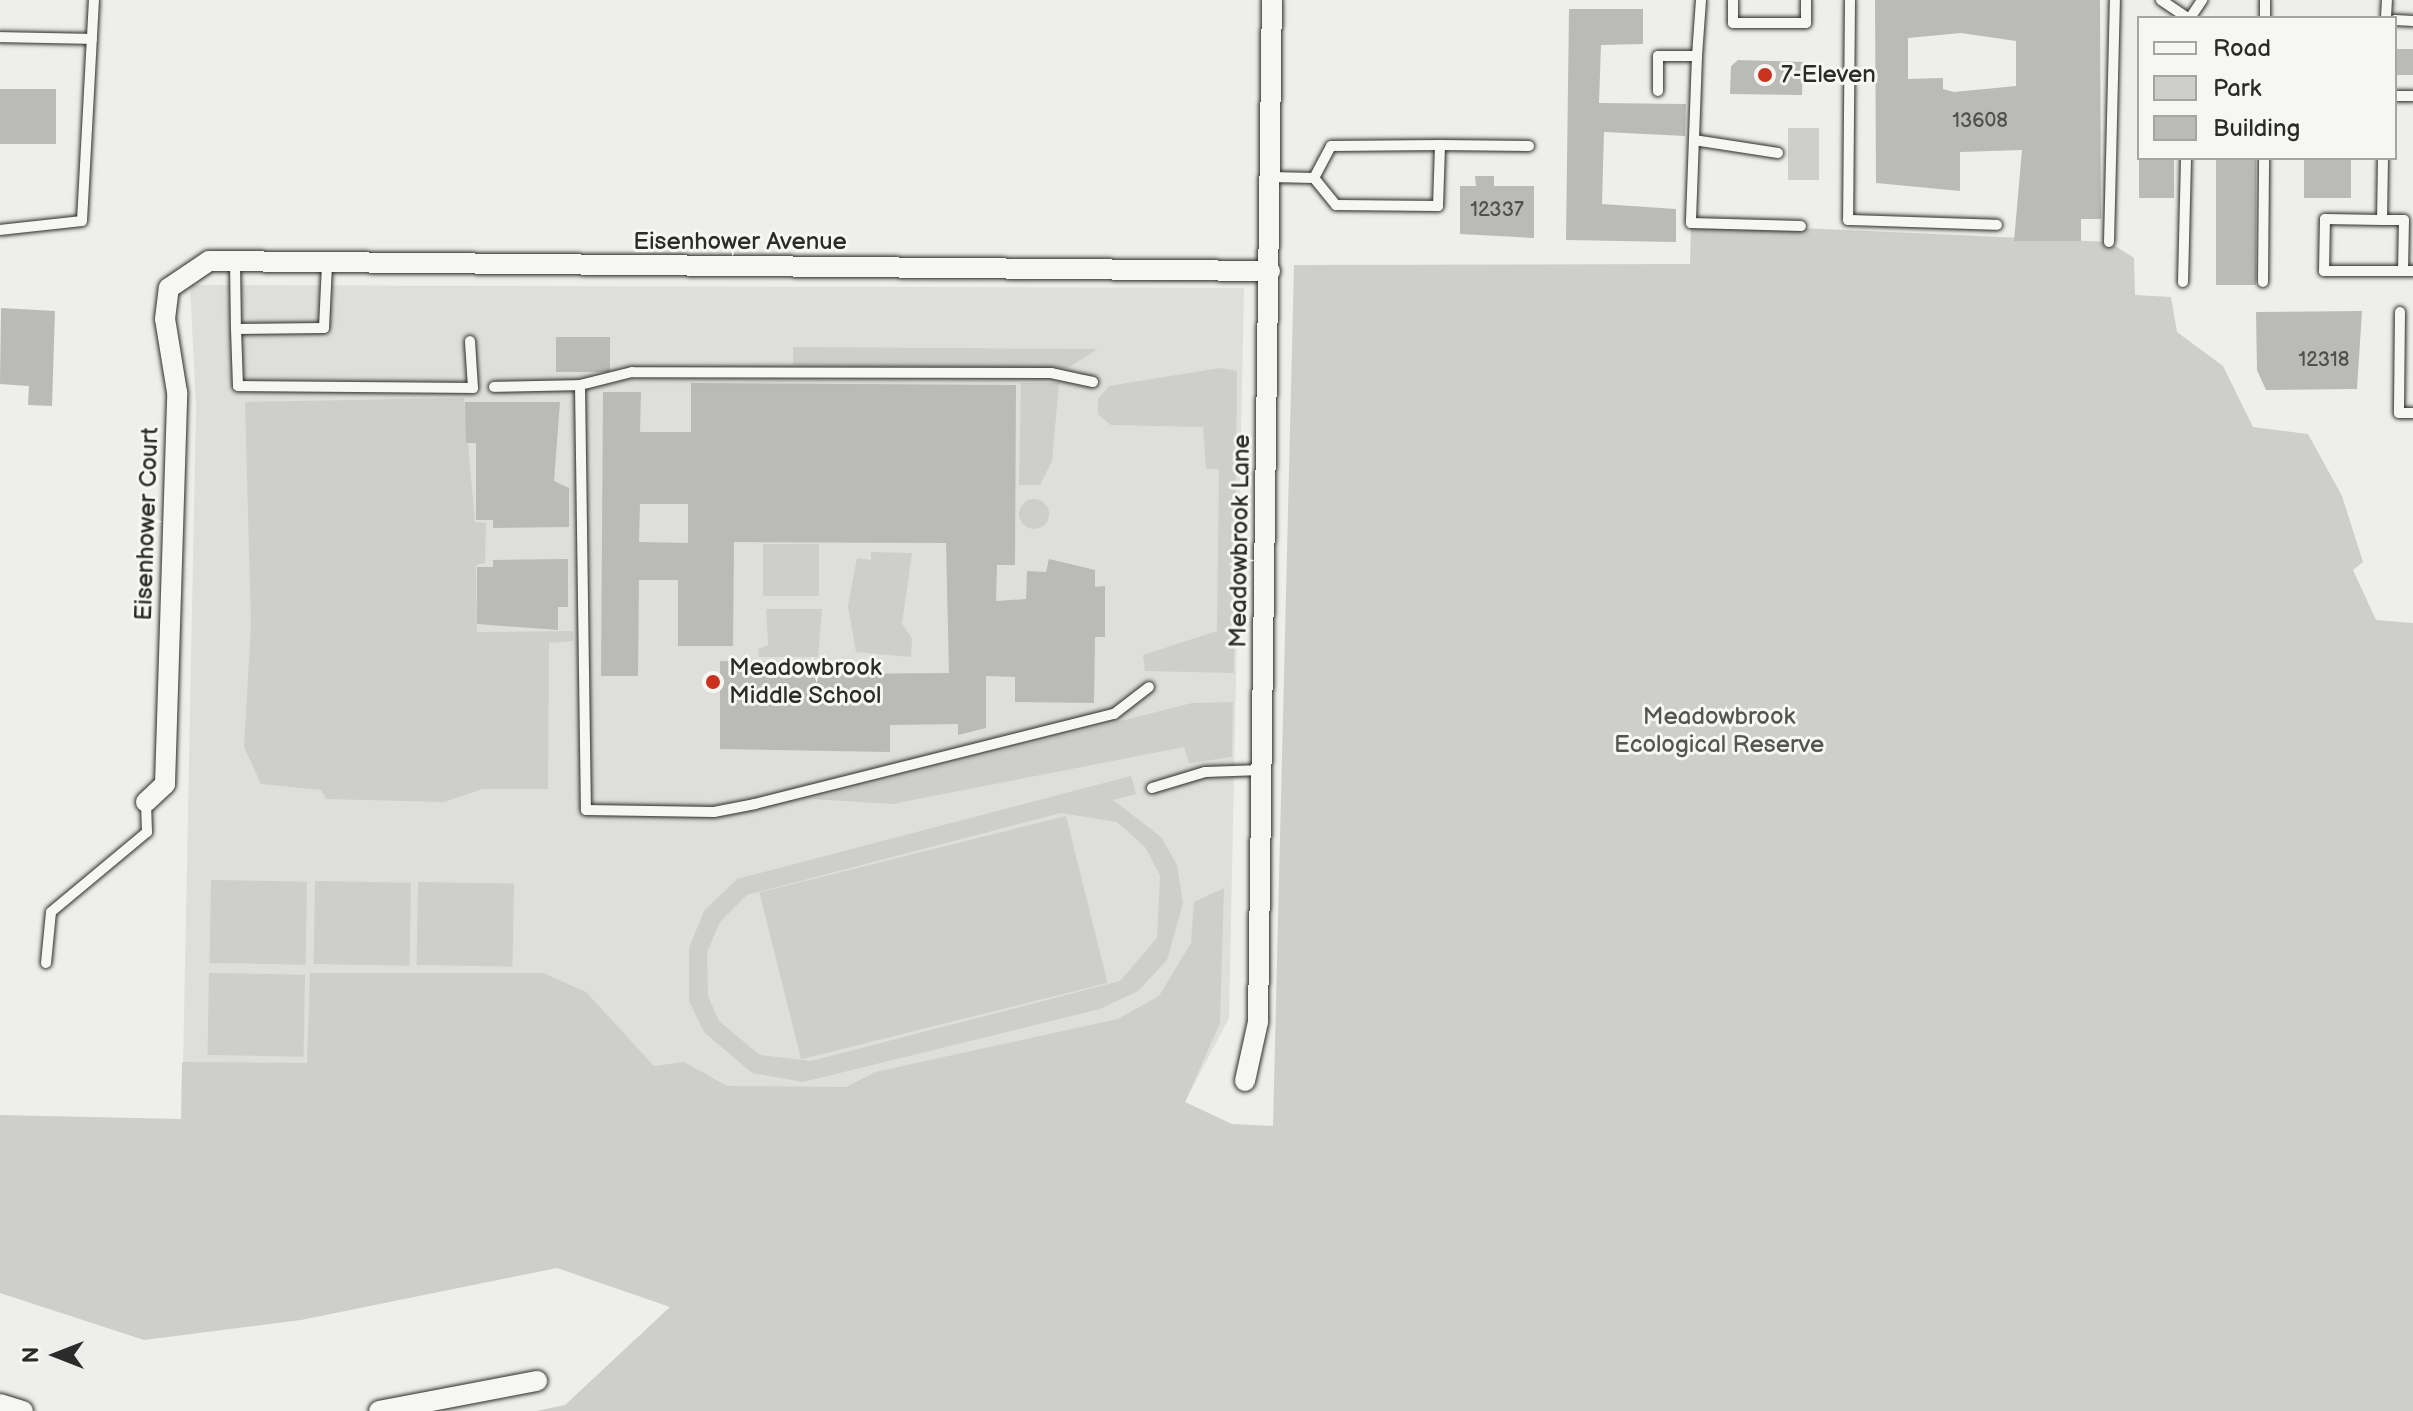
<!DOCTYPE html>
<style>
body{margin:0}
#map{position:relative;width:2413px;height:1411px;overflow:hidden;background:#eeeeea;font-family:"Balsamiq Sans",sans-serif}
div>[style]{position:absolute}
.built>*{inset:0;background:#dededb}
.green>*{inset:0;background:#cececa;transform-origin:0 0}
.round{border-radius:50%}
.building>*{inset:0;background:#babab7;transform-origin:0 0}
.roads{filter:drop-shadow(0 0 2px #2b2b2b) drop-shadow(0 0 2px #2b2b2b)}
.service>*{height:10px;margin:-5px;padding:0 5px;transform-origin:5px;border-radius:5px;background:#f6f6f2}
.minor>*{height:20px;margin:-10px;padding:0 10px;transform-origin:10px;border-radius:10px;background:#f6f6f2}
.dots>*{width:22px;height:22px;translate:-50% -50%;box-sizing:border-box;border:4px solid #f6f6f2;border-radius:50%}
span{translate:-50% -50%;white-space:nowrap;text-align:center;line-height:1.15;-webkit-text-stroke:6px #f6f6f2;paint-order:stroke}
.number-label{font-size:20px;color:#4f4f4e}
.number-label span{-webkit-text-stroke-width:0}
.poi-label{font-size:24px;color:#2b2b2b}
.left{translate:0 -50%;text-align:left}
.street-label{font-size:24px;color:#2b2b2b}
.park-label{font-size:24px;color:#545453}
.legend{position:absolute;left:2137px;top:16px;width:260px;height:144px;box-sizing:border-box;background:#f6f6f2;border:2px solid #a5a5a2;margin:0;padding:10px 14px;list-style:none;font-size:24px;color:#2b2b2b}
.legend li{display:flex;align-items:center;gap:16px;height:40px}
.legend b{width:40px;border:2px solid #a5a5a2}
.north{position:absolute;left:16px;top:1315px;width:80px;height:80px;-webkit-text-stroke:6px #f6f6f2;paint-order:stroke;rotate:270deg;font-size:22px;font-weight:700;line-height:32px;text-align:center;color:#2b2b2b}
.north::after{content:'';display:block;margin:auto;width:28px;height:36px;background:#2b2b2b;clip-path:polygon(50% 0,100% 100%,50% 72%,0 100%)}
</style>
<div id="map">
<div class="built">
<i style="clip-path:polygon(190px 285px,1244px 288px,1229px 1018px,1185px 1102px,182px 1119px,196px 407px)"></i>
</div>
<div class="green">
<i style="left:1788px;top:128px;width:31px;height:52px"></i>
<i style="clip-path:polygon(1691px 223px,2109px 242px,2134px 258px,2135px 295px,2171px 297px,2177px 332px,2223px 366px,2253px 427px,2308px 434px,2342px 496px,2363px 562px,2353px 570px,2376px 620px,2413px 623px,2413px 1411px,536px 1411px,565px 1405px,670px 1307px,557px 1268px,301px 1320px,144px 1340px,0 1293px,0 1115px,181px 1119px,182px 1062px,307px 1063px,310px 973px,543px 973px,586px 992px,654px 1066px,684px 1062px,727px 1086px,846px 1087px,875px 1072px,1118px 1019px,1159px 996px,1191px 943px,1194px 902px,1224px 888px,1220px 1023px,1185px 1102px,1232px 1124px,1273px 1126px,1294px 265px,1690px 264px)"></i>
<i style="clip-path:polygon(793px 347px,1098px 349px,1068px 368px,793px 365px)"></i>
<i style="clip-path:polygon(1220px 368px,1237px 371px,1234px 673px,1145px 671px,1143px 655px,1217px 631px,1219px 469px,1206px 469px,1203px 427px,1111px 425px,1098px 414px,1098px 399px,1109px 386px)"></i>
<i style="clip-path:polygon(1021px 383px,1059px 383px,1052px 461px,1040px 485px,1019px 485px)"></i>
<i style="clip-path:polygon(464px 398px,475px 522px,486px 523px,485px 563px,476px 565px,477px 632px,573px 631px,573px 641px,549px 643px,548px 789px,483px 789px,444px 802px,326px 799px,321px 790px,261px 784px,244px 747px,251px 625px,245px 402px)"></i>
<i class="round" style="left:1019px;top:499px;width:30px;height:30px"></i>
<i style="left:763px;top:544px;width:56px;height:52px"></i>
<i style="clip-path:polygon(871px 552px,912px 553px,902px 624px,912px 638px,911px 657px,856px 652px,848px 606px,857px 558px,871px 560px)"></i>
<i style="clip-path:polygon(766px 609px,822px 609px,818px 657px,759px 657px,758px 649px,768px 645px)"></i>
<i style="clip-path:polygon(1233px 702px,1232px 757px,1189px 763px,1184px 747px,892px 804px,812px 799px,1192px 703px)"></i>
<i style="clip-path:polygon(evenodd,1131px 776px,1136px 794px,1113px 800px,1161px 837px,1177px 865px,1183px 903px,1167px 960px,1138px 991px,1100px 1009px,803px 1082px,752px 1073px,704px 1032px,689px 1001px,689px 948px,704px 911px,737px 879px,1131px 776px,1061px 813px,1117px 822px,1145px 847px,1160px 875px,1157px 938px,1120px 981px,811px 1061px,760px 1055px,719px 1021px,708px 996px,707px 952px,720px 922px,747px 895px,1061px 813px)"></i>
<i style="left:1066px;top:816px;width:172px;height:316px;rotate:76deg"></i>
<i style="left:211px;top:880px;width:96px;height:83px;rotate:1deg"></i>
<i style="left:315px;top:881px;width:96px;height:83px;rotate:1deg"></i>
<i style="left:418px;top:882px;width:96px;height:83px;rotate:1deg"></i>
<i style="left:209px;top:973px;width:96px;height:82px;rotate:1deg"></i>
</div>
<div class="building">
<i style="clip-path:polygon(evenodd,1875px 0,2100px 0,2101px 219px,2081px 219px,2081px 241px,2014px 241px,2022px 150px,1960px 152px,1960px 191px,1876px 183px,1875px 0,1961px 33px,2016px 41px,2016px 86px,1954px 92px,1943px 89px,1943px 78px,1908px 79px,1908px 38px,1961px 33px)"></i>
<i style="clip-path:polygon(1569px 9px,1643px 9px,1643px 44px,1601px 45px,1599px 103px,1686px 104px,1685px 136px,1604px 132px,1602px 204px,1676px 209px,1676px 242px,1566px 240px)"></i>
<i style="left:2396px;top:49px;width:17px;height:26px"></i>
<i style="clip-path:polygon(1738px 60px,1803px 62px,1802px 95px,1730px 94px,1731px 66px)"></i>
<i style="left:0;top:89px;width:56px;height:55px"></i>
<i style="left:2139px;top:158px;width:35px;height:40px"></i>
<i style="left:2216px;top:158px;width:40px;height:127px"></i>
<i style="left:2304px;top:158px;width:47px;height:40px"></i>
<i style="clip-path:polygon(1475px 176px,1494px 176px,1494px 186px,1534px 186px,1534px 238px,1460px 234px,1460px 186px,1476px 186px)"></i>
<i style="clip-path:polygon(1px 308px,55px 311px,52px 406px,28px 405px,29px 386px,0 384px)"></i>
<i style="clip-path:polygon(2362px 311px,2357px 389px,2266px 390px,2257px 370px,2256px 312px)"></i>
<i style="left:556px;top:337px;width:54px;height:35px"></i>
<i style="clip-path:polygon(evenodd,691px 383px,1016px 385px,1015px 565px,997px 565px,996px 601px,1026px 599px,1027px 571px,1046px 572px,1049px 559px,1095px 570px,1095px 587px,1105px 586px,1105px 637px,1095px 637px,1094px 703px,1015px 702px,1015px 677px,986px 676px,986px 728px,958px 735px,958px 724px,890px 725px,890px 752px,720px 749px,720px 661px,826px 662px,826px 674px,949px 673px,946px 543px,734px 542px,733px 646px,678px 646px,678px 580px,639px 580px,638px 676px,601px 676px,603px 392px,641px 392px,640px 432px,691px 432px,691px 383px,640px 504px,688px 504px,688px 543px,639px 542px,640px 504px)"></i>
<i style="clip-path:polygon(465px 402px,560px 402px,554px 481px,569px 488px,569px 527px,493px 528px,493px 520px,476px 520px,476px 443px,466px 443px)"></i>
<i style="clip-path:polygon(568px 559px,568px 607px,558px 607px,558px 630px,477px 624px,477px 567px,493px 567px,493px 560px)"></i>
</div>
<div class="roads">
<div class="service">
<i style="left:1733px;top:0;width:23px;rotate:90deg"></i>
<i style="left:1733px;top:23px;width:73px"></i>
<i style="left:1806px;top:23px;width:23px;rotate:-90deg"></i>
<i style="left:1850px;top:0;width:220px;rotate:90.5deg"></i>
<i style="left:1848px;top:220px;width:149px;rotate:1.9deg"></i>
<i style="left:2161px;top:0;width:32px;rotate:34deg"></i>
<i style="left:2190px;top:18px;width:22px;rotate:-56deg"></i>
<i style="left:2265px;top:18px;width:18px;rotate:-90deg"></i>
<i style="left:2386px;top:18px;width:18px;rotate:-87deg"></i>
<i style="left:2395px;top:20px;width:18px;rotate:3deg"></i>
<i style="left:0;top:37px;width:92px;rotate:1.2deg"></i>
<i style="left:1697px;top:56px;width:167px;rotate:92.1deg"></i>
<i style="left:1691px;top:223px;width:110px;rotate:1.6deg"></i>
<i style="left:1658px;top:91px;width:35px;rotate:-90deg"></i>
<i style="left:1658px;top:56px;width:39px"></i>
<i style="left:1697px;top:56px;width:56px;rotate:-85.9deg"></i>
<i style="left:2395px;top:96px;width:18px"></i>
<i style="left:1694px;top:140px;width:85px;rotate:8.8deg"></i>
<i style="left:1440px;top:145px;width:89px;rotate:0.6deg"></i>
<i style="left:2383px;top:158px;width:62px;rotate:90.9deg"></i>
<i style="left:2382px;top:220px;width:57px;rotate:-179deg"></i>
<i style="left:2325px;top:219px;width:52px;rotate:91.1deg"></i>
<i style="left:2324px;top:271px;width:89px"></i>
<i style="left:1271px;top:177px;width:43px;rotate:1.3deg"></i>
<i style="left:1314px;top:178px;width:35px;rotate:51deg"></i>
<i style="left:1336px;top:205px;width:102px;rotate:0.6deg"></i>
<i style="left:1438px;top:206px;width:61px;rotate:-88.1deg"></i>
<i style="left:1440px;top:145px;width:109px;rotate:179.5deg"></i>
<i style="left:1331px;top:146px;width:36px;rotate:118deg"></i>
<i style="left:2382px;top:220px;width:22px"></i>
<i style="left:2404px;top:220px;width:51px;rotate:91.1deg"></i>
<i style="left:0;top:230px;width:82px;rotate:-6.3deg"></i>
<i style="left:82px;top:221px;width:221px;rotate:-86.9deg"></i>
<i style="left:2109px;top:242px;width:242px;rotate:-88.6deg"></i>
<i style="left:235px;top:261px;width:68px;rotate:89.2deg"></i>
<i style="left:236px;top:329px;width:88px;rotate:-0.7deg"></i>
<i style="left:324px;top:328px;width:64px;rotate:-87.3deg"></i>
<i style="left:2183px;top:282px;width:124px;rotate:-88.6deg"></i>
<i style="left:2263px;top:282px;width:124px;rotate:-89.5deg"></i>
<i style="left:2400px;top:312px;width:101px;rotate:90.6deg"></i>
<i style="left:2399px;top:413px;width:14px"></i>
<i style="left:236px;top:329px;width:57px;rotate:88deg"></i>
<i style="left:238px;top:386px;width:235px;rotate:0.5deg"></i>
<i style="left:473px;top:388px;width:47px;rotate:-93.7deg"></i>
<i style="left:1093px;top:382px;width:43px;rotate:-167.9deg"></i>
<i style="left:1051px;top:373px;width:419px;rotate:-179.9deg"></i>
<i style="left:632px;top:372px;width:54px;rotate:166deg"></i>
<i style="left:580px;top:385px;width:425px;rotate:89.2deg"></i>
<i style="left:586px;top:810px;width:128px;rotate:0.9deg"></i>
<i style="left:714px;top:812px;width:42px;rotate:-11deg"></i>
<i style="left:755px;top:804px;width:370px;rotate:-14.1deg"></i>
<i style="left:1114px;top:714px;width:44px;rotate:-37.6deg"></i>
<i style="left:494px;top:387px;width:86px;rotate:-1.3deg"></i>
<i style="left:1152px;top:788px;width:55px;rotate:-16.8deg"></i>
<i style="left:1205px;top:772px;width:57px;rotate:-2deg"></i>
<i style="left:46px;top:963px;width:51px;rotate:-84.4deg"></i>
<i style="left:51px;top:912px;width:125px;rotate:-39.8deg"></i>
<i style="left:147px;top:832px;width:30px;rotate:-92deg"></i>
</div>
<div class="minor">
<i style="left:146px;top:802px;width:26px;rotate:-43deg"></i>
<i style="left:165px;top:784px;width:392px;rotate:-88.2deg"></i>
<i style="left:177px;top:392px;width:74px;rotate:-99.3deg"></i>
<i style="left:165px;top:319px;width:31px;rotate:-83deg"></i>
<i style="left:169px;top:288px;width:48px;rotate:-34deg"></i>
<i style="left:209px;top:261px;width:1061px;rotate:0.54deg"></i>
<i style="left:1245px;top:1081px;width:60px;rotate:-77.6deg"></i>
<i style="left:1258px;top:1022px;width:1022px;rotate:-89.22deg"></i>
<i style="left:0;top:1404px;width:24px;rotate:17deg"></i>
<i style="left:379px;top:1411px;width:161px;rotate:-10.8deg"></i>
</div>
</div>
<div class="dots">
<i style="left:1765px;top:75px;background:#c8321e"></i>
<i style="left:713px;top:682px;background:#c8321e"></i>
</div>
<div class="number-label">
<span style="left:1980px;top:121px">13608</span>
<span style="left:1497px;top:210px">12337</span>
<span style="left:2324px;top:360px">12318</span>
</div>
<div class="poi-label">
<span class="left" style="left:1781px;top:75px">7-Eleven</span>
<span class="left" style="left:729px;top:682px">Meadowbrook<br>Middle School</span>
</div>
<div class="street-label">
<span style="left:740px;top:242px">Eisenhower Avenue</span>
<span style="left:147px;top:524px;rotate:-88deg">Eisenhower Court</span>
<span style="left:1240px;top:541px;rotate:-89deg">Meadowbrook Lane</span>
</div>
<div class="park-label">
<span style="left:1719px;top:731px">Meadowbrook<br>Ecological Reserve</span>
</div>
<ul class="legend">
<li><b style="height:10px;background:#f6f6f2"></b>Road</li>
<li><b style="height:22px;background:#cececa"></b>Park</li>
<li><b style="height:22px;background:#babab7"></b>Building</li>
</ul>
<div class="north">N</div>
</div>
